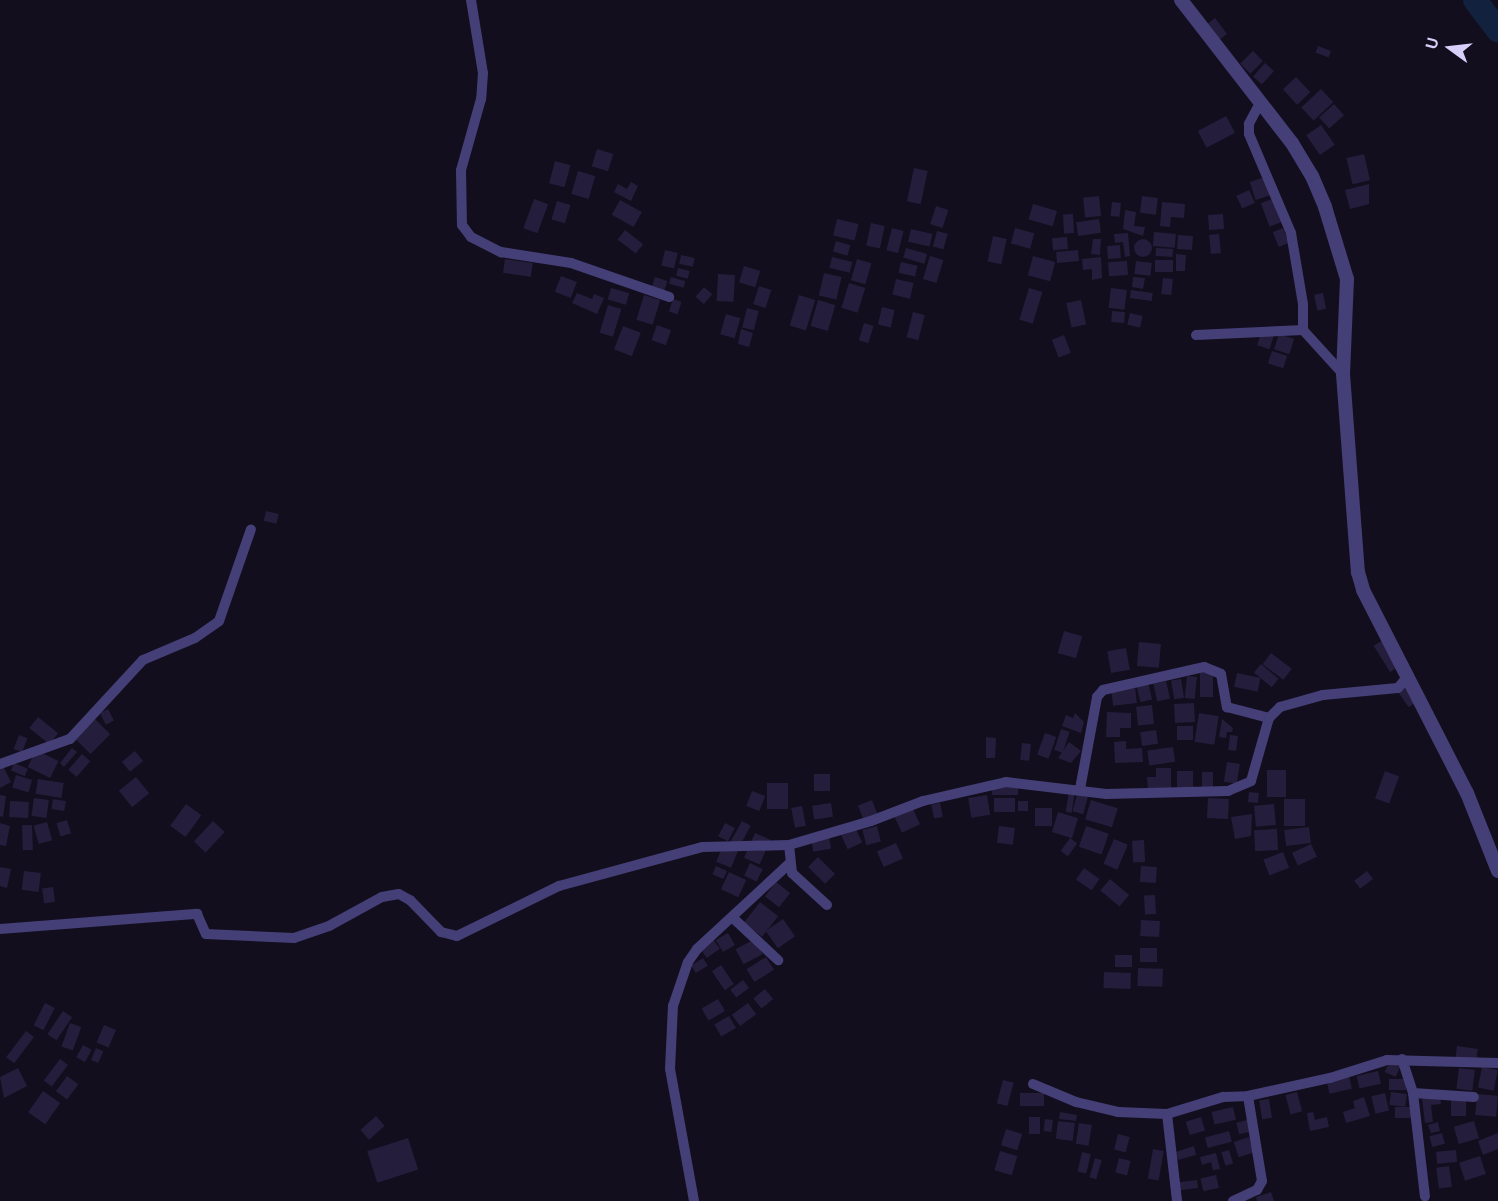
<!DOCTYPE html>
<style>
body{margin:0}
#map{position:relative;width:1498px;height:1201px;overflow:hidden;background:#120e1d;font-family:"DM Sans",sans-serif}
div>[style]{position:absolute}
.river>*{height:24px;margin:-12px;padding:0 12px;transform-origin:12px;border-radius:12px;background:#12213e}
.building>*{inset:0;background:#251d3c;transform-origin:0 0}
.round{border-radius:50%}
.minor>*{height:10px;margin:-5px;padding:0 5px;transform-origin:5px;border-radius:5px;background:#443f77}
.tertiary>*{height:14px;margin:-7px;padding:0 7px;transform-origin:7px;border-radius:7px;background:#443f77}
span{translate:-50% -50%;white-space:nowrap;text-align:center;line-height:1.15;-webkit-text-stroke:6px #120e1d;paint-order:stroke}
.north{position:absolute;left:1420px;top:18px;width:60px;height:60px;-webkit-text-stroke:4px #120e1d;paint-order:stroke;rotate:285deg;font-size:16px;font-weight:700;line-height:24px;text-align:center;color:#d7d0fa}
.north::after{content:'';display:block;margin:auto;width:21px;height:27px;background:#d7d0fa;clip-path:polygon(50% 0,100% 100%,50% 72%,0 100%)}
</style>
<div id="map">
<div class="river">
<i style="left:1475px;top:0;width:38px;rotate:53deg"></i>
</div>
<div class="building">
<i style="left:1215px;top:18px;width:20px;height:12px;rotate:53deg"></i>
<i style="left:1318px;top:46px;width:14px;height:7px;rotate:21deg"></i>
<i style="left:1253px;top:51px;width:14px;height:18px;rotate:45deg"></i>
<i style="left:1265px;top:63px;width:12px;height:18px;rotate:42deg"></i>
<i style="left:1296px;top:77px;width:21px;height:18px;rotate:47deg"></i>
<i style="left:1321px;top:89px;width:18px;height:27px;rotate:47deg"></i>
<i style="left:1334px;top:104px;width:15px;height:20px;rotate:48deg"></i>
<i style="left:1226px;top:116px;width:19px;height:32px;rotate:62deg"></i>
<i style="left:1321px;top:125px;width:24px;height:18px;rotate:55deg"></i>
<i style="left:597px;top:149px;width:17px;height:18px;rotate:17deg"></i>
<i style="left:1364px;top:154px;width:27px;height:18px;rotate:77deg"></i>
<i style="left:555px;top:161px;width:16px;height:23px;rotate:15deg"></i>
<i style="left:914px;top:168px;width:14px;height:34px;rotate:12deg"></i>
<i style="left:578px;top:171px;width:18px;height:24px;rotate:16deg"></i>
<i style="left:1265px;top:177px;width:19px;height:16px;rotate:72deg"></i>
<i style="clip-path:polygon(631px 182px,638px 186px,631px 201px,614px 192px,618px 184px,627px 189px)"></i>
<i style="clip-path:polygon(1369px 184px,1369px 204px,1350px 209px,1345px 190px)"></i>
<i style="left:1249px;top:190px;width:14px;height:14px;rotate:65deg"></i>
<i style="left:1099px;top:196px;width:20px;height:16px;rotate:84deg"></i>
<i style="left:1142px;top:196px;width:16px;height:17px;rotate:7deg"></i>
<i style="left:534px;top:199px;width:15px;height:31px;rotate:20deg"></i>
<i style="left:1272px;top:199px;width:25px;height:12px;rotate:69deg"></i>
<i style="left:620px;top:200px;width:25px;height:17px;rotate:29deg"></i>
<i style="left:557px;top:201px;width:14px;height:19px;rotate:17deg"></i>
<i style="left:1112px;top:202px;width:9px;height:14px;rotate:6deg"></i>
<i style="clip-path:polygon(1162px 202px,1185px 204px,1184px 218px,1171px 217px,1170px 227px,1160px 226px)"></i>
<i style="left:1033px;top:204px;width:25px;height:16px;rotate:16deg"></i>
<i style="left:936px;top:206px;width:13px;height:19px;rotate:18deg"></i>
<i style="clip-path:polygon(1125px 210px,1136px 212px,1134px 226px,1145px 227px,1143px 236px,1123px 229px)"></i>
<i style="left:1073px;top:214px;width:19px;height:10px;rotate:87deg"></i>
<i style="left:1223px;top:214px;width:15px;height:15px;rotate:86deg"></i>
<i style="left:837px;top:219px;width:22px;height:17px;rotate:13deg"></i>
<i style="left:1099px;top:219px;width:14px;height:23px;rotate:82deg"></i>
<i style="left:871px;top:223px;width:14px;height:23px;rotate:12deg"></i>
<i style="left:892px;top:228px;width:12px;height:23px;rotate:14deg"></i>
<i style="left:1015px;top:228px;width:20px;height:16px;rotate:15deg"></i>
<i style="left:1283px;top:228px;width:16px;height:11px;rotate:68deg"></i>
<i style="left:911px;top:229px;width:22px;height:13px;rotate:13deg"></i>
<i style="left:625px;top:230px;width:23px;height:12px;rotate:38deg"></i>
<i style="left:937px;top:231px;width:11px;height:16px;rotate:15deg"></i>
<i style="left:1154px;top:232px;width:22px;height:14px;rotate:5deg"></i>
<i style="clip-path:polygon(1128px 233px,1130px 256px,1125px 257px,1123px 242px,1115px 243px,1114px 234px)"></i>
<i style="left:1219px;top:234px;width:19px;height:10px;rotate:84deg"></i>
<i style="left:1178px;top:235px;width:15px;height:14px;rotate:4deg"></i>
<i style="left:993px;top:236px;width:14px;height:26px;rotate:12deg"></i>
<i style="left:1067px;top:237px;width:12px;height:15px;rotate:85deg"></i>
<i class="round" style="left:1134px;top:239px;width:18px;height:18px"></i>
<i style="clip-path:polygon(1093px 239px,1101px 239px,1100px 255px,1091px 254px)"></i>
<i style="left:836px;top:241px;width:15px;height:11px;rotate:16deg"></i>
<i style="left:1120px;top:245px;width:13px;height:13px;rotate:86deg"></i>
<i style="left:906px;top:248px;width:22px;height:10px;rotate:16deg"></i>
<i style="left:1156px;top:248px;width:17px;height:8px;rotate:3deg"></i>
<i style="left:665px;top:250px;width:13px;height:16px;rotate:13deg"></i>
<i style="left:1078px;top:250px;width:11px;height:22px;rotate:85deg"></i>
<i style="clip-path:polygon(1176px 254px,1186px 255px,1185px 271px,1176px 271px)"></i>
<i style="left:681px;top:255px;width:14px;height:9px;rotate:12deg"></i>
<i style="left:930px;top:256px;width:14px;height:24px;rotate:17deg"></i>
<i style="left:1033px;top:256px;width:23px;height:20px;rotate:15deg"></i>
<i style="left:832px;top:257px;width:21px;height:11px;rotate:14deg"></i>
<i style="clip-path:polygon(1101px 257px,1102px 278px,1092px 280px,1092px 269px,1083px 270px,1082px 259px)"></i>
<i style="left:505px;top:259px;width:28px;height:14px;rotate:8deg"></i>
<i style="left:857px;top:259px;width:15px;height:22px;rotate:16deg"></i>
<i style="left:1155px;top:260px;width:18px;height:12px"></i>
<i style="left:1127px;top:261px;width:14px;height:19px;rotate:86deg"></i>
<i style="left:1136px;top:261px;width:16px;height:13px;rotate:7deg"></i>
<i style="left:901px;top:262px;width:17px;height:11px;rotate:13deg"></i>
<i style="left:744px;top:266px;width:17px;height:17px;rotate:17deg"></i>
<i style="left:678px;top:268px;width:12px;height:8px;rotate:14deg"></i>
<i style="left:824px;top:273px;width:18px;height:23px;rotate:13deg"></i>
<i style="left:718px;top:274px;width:17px;height:27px;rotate:3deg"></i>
<i style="left:561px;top:276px;width:17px;height:17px;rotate:21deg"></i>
<i style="left:655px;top:277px;width:13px;height:13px;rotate:18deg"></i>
<i style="left:671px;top:277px;width:15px;height:7px;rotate:16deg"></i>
<i style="clip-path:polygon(1133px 277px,1145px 278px,1143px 289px,1132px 287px)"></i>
<i style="left:1163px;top:278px;width:10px;height:16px;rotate:6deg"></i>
<i style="left:896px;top:279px;width:18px;height:16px;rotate:13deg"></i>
<i style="left:849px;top:283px;width:17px;height:26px;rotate:17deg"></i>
<i style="left:759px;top:286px;width:13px;height:19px;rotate:18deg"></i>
<i style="left:704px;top:287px;width:11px;height:13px;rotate:41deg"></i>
<i style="left:611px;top:288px;width:19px;height:12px;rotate:16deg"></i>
<i style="left:1029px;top:288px;width:14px;height:33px;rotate:17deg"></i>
<i style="left:1111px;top:288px;width:16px;height:20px;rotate:7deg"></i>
<i style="left:1131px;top:290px;width:22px;height:8px;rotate:8deg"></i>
<i style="clip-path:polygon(577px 293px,592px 299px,594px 294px,604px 298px,597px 314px,572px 303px)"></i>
<i style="left:1323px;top:293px;width:16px;height:9px;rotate:79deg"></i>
<i style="left:644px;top:295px;width:17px;height:26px;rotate:17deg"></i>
<i style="left:799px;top:295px;width:17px;height:32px;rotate:17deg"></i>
<i style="left:673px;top:299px;width:9px;height:13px;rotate:18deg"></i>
<i style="left:818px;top:300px;width:18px;height:27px;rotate:16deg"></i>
<i style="left:1081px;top:300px;width:25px;height:15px;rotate:78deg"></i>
<i style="left:608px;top:305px;width:14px;height:29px;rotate:17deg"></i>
<i style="left:882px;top:307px;width:13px;height:18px;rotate:13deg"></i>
<i style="left:747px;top:308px;width:12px;height:20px;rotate:14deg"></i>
<i style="left:1112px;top:311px;width:13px;height:11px;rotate:4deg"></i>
<i style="left:913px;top:312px;width:12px;height:26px;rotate:14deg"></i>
<i style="left:1130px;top:313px;width:13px;height:12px;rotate:13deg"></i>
<i style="left:726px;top:314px;width:15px;height:21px;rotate:16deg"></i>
<i style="left:864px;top:323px;width:10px;height:18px;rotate:17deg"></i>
<i style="left:657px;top:325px;width:15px;height:16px;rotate:20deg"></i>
<i style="left:623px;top:326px;width:19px;height:25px;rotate:21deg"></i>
<i style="clip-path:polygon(741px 329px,753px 333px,749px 347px,738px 344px)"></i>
<i style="left:1262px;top:330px;width:13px;height:16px;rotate:18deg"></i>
<i style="left:1279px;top:334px;width:16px;height:16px;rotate:18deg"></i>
<i style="left:1064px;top:335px;width:19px;height:13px;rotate:69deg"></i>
<i style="left:1272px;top:351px;width:16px;height:13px;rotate:18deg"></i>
<i style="left:266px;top:511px;width:13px;height:10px;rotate:13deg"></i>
<i style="left:1064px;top:631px;width:19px;height:23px;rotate:16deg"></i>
<i style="left:1383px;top:640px;width:31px;height:11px;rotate:58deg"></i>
<i style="left:1139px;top:642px;width:22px;height:24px;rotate:5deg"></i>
<i style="left:1126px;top:648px;width:22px;height:19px;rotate:80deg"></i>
<i style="left:1271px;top:653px;width:26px;height:14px;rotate:37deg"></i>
<i style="left:1261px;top:664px;width:23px;height:11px;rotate:40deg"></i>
<i style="left:1200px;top:670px;width:13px;height:27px"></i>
<i style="left:1237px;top:673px;width:24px;height:14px;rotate:12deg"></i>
<i style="left:1187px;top:676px;width:10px;height:22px;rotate:6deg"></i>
<i style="left:1181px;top:679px;width:19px;height:10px;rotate:81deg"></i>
<i style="left:1166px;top:681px;width:18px;height:13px;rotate:77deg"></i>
<i style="left:1148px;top:682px;width:18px;height:12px;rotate:77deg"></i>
<i style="left:1406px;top:686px;width:19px;height:10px;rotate:55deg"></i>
<i style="left:1135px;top:687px;width:16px;height:24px;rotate:83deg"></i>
<i style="left:1194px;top:703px;width:19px;height:20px;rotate:87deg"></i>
<i style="left:1152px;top:705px;width:19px;height:16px;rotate:84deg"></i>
<i style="left:108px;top:709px;width:13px;height:9px;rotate:63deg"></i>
<i style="clip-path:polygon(1107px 712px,1131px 713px,1131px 728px,1120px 728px,1120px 737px,1106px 737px)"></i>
<i style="clip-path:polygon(1075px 713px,1084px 722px,1081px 733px,1062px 726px,1066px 715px,1073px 718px)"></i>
<i style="left:1199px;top:713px;width:20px;height:29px;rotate:9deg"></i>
<i style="left:38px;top:717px;width:26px;height:14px;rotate:39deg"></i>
<i style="left:94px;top:718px;width:23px;height:28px;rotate:45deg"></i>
<i style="clip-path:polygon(1222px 719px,1233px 728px,1232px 732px,1227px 732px,1226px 738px,1219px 737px)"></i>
<i style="left:1193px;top:726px;width:14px;height:16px;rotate:90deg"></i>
<i style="left:1061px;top:729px;width:9px;height:22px;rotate:18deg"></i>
<i style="left:1156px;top:730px;width:14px;height:16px;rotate:82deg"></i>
<i style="left:1045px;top:733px;width:12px;height:23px;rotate:20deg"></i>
<i style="left:19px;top:735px;width:9px;height:15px;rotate:21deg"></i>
<i style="left:1230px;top:735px;width:8px;height:15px;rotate:7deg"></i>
<i style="clip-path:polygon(986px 737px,996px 738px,995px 758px,986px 758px)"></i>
<i style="clip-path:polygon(1126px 741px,1126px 749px,1142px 748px,1143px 762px,1115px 763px,1114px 742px)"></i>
<i style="clip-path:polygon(1069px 742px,1081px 751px,1071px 763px,1058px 758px)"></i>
<i style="left:1022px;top:743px;width:9px;height:17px;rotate:6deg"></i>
<i style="left:1173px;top:747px;width:15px;height:26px;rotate:82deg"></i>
<i style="clip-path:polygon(72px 748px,77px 752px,64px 767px,60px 763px)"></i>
<i style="left:36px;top:750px;width:25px;height:19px;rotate:26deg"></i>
<i style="left:135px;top:751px;width:13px;height:17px;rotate:51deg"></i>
<i style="left:82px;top:754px;width:11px;height:21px;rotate:41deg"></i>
<i style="left:1227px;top:762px;width:13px;height:20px;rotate:9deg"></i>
<i style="left:14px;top:763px;width:15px;height:8px;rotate:23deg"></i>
<i style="clip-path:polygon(3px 766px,11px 782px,0 788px,0 768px)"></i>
<i style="clip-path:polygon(1156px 768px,1171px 768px,1171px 790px,1148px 790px,1147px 777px,1156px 777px)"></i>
<i style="left:1286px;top:770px;width:27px;height:19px;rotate:90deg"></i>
<i style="left:1193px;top:771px;width:21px;height:16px;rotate:90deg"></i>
<i style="left:1385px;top:771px;width:15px;height:29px;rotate:20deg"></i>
<i style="left:1202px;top:772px;width:11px;height:17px"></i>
<i style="left:830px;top:774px;width:17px;height:16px;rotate:90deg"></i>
<i style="left:16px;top:775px;width:17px;height:13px;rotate:17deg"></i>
<i style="left:136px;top:777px;width:21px;height:22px;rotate:51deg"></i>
<i style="left:38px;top:779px;width:26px;height:15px;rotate:9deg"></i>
<i style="left:767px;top:783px;width:21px;height:26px"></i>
<i style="left:1018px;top:785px;width:10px;height:26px;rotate:90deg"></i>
<i style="left:752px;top:791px;width:14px;height:16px;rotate:21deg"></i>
<i style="left:1069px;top:791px;width:6px;height:21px;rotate:9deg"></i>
<i style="left:1078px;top:791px;width:11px;height:21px;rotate:15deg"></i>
<i style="left:1249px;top:792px;width:10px;height:10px;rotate:6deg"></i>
<i style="clip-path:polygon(0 795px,6px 796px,3px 817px,0 816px)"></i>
<i style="left:987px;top:795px;width:20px;height:19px;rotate:81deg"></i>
<i style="left:34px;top:798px;width:15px;height:18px;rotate:8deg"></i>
<i style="left:994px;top:798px;width:21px;height:14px"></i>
<i style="left:1208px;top:798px;width:21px;height:20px;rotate:3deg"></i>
<i style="left:53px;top:799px;width:13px;height:10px;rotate:9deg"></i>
<i style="left:1284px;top:799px;width:21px;height:27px"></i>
<i style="left:872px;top:800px;width:17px;height:15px;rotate:69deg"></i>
<i style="left:1091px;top:800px;width:28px;height:20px;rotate:17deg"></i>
<i style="left:10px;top:801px;width:19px;height:16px;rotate:3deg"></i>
<i style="left:1018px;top:801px;width:10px;height:10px"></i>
<i style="left:831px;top:803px;width:14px;height:19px;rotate:82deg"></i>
<i style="left:940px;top:803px;width:14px;height:9px;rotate:78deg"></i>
<i style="left:186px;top:804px;width:19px;height:27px;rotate:36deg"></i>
<i style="left:1274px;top:804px;width:21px;height:20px;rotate:85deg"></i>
<i style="left:802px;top:806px;width:20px;height:11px;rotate:79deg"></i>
<i style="left:912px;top:807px;width:19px;height:20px;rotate:65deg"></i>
<i style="left:1035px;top:808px;width:17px;height:18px"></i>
<i style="left:1058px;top:812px;width:21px;height:21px;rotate:17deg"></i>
<i style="clip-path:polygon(1252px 814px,1251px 836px,1235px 839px,1231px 817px)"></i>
<i style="left:67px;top:820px;width:14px;height:11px;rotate:73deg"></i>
<i style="left:213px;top:821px;width:16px;height:28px;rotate:43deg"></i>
<i style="left:742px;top:821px;width:10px;height:25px;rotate:29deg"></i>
<i style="left:47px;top:822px;width:19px;height:14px;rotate:74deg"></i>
<i style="clip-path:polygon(0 823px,10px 826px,6px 846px,0 845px)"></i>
<i style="left:725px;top:823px;width:11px;height:15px;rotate:27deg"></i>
<i style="left:32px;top:825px;width:25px;height:10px;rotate:88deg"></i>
<i style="left:877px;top:826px;width:16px;height:15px;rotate:76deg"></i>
<i style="left:999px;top:826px;width:16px;height:17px;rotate:7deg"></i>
<i style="left:1086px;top:826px;width:24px;height:22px;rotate:19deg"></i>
<i style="left:855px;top:827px;width:17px;height:16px;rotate:65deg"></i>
<i style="left:1309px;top:827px;width:16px;height:25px;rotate:83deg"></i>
<i style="left:1277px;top:829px;width:21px;height:23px;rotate:87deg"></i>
<i style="left:755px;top:833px;width:17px;height:27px;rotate:24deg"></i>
<i style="left:829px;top:836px;width:13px;height:18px;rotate:81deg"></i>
<i style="left:1070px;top:838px;width:9px;height:16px;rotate:36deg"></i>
<i style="left:1114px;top:839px;width:15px;height:27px;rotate:23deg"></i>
<i style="left:1144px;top:840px;width:22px;height:12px;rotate:87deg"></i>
<i style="left:896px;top:843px;width:17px;height:21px;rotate:66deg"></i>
<i style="left:1311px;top:844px;width:14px;height:21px;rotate:65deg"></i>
<i style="left:723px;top:845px;width:16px;height:18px;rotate:22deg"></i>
<i style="left:1283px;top:852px;width:17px;height:21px;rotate:69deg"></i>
<i style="left:818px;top:857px;width:24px;height:14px;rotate:45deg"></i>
<i style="left:750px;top:863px;width:14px;height:14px;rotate:25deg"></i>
<i style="left:716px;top:866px;width:12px;height:9px;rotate:24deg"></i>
<i style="left:1141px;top:866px;width:16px;height:16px;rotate:4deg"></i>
<i style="clip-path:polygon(0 867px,11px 869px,7px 888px,0 886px)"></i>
<i style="left:1084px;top:868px;width:19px;height:14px;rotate:35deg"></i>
<i style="left:24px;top:871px;width:17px;height:19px;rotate:7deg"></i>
<i style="left:1367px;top:871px;width:10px;height:16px;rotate:53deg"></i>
<i style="left:729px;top:872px;width:19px;height:19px;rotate:25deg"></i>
<i style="left:1110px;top:879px;width:25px;height:15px;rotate:40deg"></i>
<i style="left:776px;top:882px;width:18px;height:18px;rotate:38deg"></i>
<i style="left:53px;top:887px;width:15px;height:11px;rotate:82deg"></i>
<i style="left:1155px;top:895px;width:19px;height:11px;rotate:87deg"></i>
<i style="left:760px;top:902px;width:23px;height:26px;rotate:38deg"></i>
<i style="left:783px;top:919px;width:21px;height:21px;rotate:55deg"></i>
<i style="left:1141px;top:920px;width:19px;height:16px;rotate:3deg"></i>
<i style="left:728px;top:933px;width:14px;height:14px;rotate:60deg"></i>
<i style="left:713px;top:939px;width:12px;height:16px;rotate:55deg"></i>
<i style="left:755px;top:939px;width:17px;height:22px;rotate:62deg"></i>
<i style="left:1140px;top:948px;width:17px;height:14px"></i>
<i style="left:1115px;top:955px;width:17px;height:12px"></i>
<i style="left:766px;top:957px;width:15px;height:23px;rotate:58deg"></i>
<i style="left:703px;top:958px;width:9px;height:14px;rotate:58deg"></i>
<i style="left:721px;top:965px;width:23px;height:11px;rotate:56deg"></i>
<i style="left:1138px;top:968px;width:25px;height:18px;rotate:2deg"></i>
<i style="left:1104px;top:972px;width:27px;height:16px;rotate:2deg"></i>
<i style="left:743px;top:980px;width:10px;height:16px;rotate:53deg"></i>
<i style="left:765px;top:989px;width:13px;height:15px;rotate:51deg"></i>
<i style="left:718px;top:999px;width:14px;height:19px;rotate:60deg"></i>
<i style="left:45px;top:1003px;width:11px;height:25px;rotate:27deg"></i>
<i style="left:748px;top:1003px;width:14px;height:20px;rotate:54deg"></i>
<i style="left:63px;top:1011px;width:11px;height:28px;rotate:34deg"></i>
<i style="left:729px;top:1016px;width:14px;height:17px;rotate:60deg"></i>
<i style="left:70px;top:1023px;width:12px;height:25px;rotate:20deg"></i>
<i style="left:104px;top:1025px;width:13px;height:19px;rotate:23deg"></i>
<i style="left:26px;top:1031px;width:10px;height:33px;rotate:37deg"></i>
<i style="left:83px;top:1045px;width:10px;height:14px;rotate:29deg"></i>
<i style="left:1457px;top:1046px;width:21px;height:14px;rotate:8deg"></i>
<i style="left:96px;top:1048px;width:8px;height:13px;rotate:23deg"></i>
<i style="left:60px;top:1059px;width:10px;height:27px;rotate:37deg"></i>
<i style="left:1390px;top:1060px;width:12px;height:13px;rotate:24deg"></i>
<i style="left:1482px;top:1067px;width:16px;height:21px;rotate:11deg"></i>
<i style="clip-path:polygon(18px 1068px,27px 1086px,4px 1098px,0 1077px)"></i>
<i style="left:1459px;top:1068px;width:16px;height:21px;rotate:7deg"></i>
<i style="left:1378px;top:1071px;width:13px;height:22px;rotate:77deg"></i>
<i style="left:67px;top:1076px;width:14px;height:19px;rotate:36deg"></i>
<i style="left:1349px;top:1076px;width:13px;height:23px;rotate:77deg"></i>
<i style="left:1389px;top:1079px;width:17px;height:11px"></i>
<i style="left:1003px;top:1080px;width:11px;height:24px;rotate:15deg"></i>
<i style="left:43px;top:1091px;width:21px;height:26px;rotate:35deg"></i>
<i style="left:1297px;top:1092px;width:20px;height:12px;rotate:75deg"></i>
<i style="left:1391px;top:1092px;width:16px;height:13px;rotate:7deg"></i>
<i style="left:1020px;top:1093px;width:24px;height:13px"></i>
<i style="left:1385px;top:1093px;width:18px;height:14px;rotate:77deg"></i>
<i style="left:1477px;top:1094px;width:21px;height:21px;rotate:5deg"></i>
<i style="clip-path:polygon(1364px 1097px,1370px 1116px,1346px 1123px,1343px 1112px,1355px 1108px,1353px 1101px)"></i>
<i style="clip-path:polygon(1440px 1097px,1441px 1104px,1431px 1105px,1433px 1122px,1425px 1123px,1422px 1099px)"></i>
<i style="left:1269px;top:1099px;width:19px;height:10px;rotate:81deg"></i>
<i style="left:1451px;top:1099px;width:15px;height:17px"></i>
<i style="left:1233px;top:1107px;width:13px;height:22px;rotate:77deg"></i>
<i style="left:1412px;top:1107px;width:11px;height:17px;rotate:90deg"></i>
<i style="clip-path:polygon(1060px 1112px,1077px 1115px,1076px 1121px,1059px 1119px)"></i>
<i style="clip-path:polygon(1313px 1112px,1315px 1120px,1327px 1117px,1329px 1127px,1310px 1131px,1307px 1113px)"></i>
<i style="left:376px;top:1116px;width:13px;height:21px;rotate:48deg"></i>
<i style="left:1029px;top:1117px;width:11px;height:17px"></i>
<i style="left:1201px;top:1117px;width:14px;height:16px;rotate:73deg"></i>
<i style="left:1045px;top:1119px;width:8px;height:12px;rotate:7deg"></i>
<i style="left:1247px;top:1120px;width:12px;height:11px;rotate:76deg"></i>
<i style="left:1058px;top:1121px;width:17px;height:18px;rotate:7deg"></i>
<i style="left:1474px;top:1121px;width:18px;height:21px;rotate:74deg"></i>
<i style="clip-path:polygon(1438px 1122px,1440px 1131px,1431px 1133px,1428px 1125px)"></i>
<i style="left:1079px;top:1123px;width:13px;height:21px;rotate:9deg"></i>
<i style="left:1006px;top:1129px;width:17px;height:17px;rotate:17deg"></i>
<i style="left:1229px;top:1131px;width:11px;height:25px;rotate:75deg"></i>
<i style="left:1442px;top:1133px;width:11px;height:13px;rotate:75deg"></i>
<i style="clip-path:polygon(1498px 1133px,1498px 1149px,1483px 1155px,1478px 1141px)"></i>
<i style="left:1118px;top:1134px;width:12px;height:16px;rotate:14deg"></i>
<i style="left:1249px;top:1137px;width:16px;height:16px;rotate:72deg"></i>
<i style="left:408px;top:1138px;width:33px;height:43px;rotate:72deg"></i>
<i style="clip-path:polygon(1194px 1146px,1196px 1155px,1178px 1160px,1176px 1152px)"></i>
<i style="left:1153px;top:1149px;width:11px;height:30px;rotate:10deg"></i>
<i style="left:1229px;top:1150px;width:14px;height:8px;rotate:73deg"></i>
<i style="left:1456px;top:1150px;width:12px;height:20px;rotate:85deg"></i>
<i style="left:1000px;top:1151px;width:18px;height:20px;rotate:16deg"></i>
<i style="left:1082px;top:1152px;width:9px;height:20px;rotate:13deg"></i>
<i style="clip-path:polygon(1216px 1153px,1220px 1169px,1213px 1170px,1211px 1162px,1202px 1165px,1200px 1157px)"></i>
<i style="left:1480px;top:1156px;width:19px;height:22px;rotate:72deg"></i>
<i style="left:1095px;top:1158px;width:7px;height:20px;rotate:16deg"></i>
<i style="left:1119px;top:1158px;width:12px;height:15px;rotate:14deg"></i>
<i style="left:1449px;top:1166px;width:21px;height:13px;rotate:82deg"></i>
<i style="left:1216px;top:1175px;width:13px;height:16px;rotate:77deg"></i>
<i style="left:1197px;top:1180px;width:8px;height:21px;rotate:83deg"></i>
<i style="clip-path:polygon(1271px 1192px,1274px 1201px,1257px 1201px,1256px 1197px)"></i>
</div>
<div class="minor">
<i style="left:471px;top:0;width:74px;rotate:80.7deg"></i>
<i style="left:483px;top:73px;width:26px;rotate:94deg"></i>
<i style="left:481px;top:99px;width:74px;rotate:105.7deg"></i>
<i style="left:461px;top:170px;width:55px;rotate:89deg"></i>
<i style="left:462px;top:225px;width:15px;rotate:53deg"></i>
<i style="left:471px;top:237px;width:34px;rotate:27deg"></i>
<i style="left:501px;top:252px;width:71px;rotate:8.9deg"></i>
<i style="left:571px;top:263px;width:104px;rotate:19.1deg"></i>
<i style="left:1260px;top:103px;width:24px;rotate:118deg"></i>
<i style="left:1249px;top:124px;width:10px;rotate:90deg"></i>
<i style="left:1249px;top:134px;width:108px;rotate:67deg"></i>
<i style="left:1291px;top:233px;width:72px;rotate:80.4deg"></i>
<i style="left:1303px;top:304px;width:26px;rotate:90deg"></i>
<i style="left:1196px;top:335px;width:107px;rotate:-2.7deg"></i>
<i style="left:1303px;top:330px;width:59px;rotate:47.7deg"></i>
<i style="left:0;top:764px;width:74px;rotate:-19.7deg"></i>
<i style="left:70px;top:739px;width:108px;rotate:-47.3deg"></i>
<i style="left:143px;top:660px;width:56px;rotate:-22.9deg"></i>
<i style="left:195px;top:638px;width:29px;rotate:-35deg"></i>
<i style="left:219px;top:621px;width:97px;rotate:-70.8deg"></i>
<i style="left:1080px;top:789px;width:94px;rotate:-79.5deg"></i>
<i style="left:1097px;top:697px;width:9px;rotate:-49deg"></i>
<i style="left:1103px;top:690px;width:104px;rotate:-12.8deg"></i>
<i style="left:1204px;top:667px;width:18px;rotate:22deg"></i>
<i style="left:1221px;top:674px;width:34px;rotate:80deg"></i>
<i style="left:1227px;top:707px;width:43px;rotate:14.7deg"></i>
<i style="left:827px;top:905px;width:47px;rotate:-137.6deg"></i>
<i style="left:792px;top:873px;width:28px;rotate:-96deg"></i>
<i style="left:789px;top:845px;width:85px;rotate:-16.3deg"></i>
<i style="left:871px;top:821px;width:56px;rotate:-21deg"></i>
<i style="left:923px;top:801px;width:85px;rotate:-12.9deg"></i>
<i style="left:1006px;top:782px;width:101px;rotate:6.8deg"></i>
<i style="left:1106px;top:794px;width:122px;rotate:-1.4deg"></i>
<i style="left:1228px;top:791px;width:25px;rotate:-23deg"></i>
<i style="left:1251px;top:781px;width:66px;rotate:-74.1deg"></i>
<i style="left:1269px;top:718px;width:16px;rotate:-45deg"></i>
<i style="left:1280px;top:707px;width:45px;rotate:-15.6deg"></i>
<i style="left:1323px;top:695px;width:75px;rotate:-5.3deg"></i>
<i style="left:1398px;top:688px;width:16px;rotate:-50deg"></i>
<i style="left:733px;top:918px;width:62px;rotate:43deg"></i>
<i style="left:0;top:929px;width:198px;rotate:-4.4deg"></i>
<i style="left:197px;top:914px;width:22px;rotate:66deg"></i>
<i style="left:206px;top:934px;width:88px;rotate:2.6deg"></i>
<i style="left:294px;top:938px;width:37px;rotate:-19deg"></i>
<i style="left:329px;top:926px;width:60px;rotate:-28.7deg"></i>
<i style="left:382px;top:897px;width:17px;rotate:-10deg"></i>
<i style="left:399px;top:894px;width:13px;rotate:29deg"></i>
<i style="left:410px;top:900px;width:45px;rotate:45.9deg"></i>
<i style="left:441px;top:932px;width:16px;rotate:14deg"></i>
<i style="left:457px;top:936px;width:114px;rotate:-26.1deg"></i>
<i style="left:559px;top:886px;width:149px;rotate:-15.2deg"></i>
<i style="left:703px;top:847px;width:86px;rotate:-1.3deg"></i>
<i style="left:1402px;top:1059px;width:36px;rotate:72deg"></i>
<i style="left:1413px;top:1093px;width:104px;rotate:83.4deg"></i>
<i style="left:1033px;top:1084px;width:47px;rotate:22.7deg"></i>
<i style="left:1076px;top:1102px;width:43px;rotate:13.4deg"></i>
<i style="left:1118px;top:1112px;width:49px;rotate:2.3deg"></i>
<i style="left:1167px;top:1114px;width:59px;rotate:-16.9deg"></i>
<i style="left:1223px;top:1097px;width:25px;rotate:-2deg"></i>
<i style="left:1248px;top:1096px;width:84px;rotate:-12.4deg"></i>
<i style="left:1330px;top:1078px;width:60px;rotate:-17.5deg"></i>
<i style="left:1387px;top:1060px;width:111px;rotate:1.5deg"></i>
<i style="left:1413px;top:1093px;width:61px;rotate:3.8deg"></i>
<i style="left:1167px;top:1114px;width:88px;rotate:83.4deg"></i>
<i style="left:694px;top:1201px;width:134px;rotate:-100.3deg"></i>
<i style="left:670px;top:1069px;width:63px;rotate:-87.3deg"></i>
<i style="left:673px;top:1006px;width:46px;rotate:-71.2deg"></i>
<i style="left:688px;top:962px;width:16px;rotate:-55deg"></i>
<i style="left:697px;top:949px;width:127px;rotate:-42.8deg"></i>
<i style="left:1233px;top:1201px;width:26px;rotate:-25deg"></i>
<i style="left:1257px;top:1190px;width:10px;rotate:-61deg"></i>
<i style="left:1262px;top:1181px;width:86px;rotate:-99.4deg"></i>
</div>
<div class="tertiary">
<i style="left:1181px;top:0;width:181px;rotate:52.2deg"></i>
<i style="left:1292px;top:143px;width:39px;rotate:59deg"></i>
<i style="left:1312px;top:176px;width:34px;rotate:67deg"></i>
<i style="left:1325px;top:207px;width:75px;rotate:73deg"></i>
<i style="left:1347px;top:279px;width:95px;rotate:92.4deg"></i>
<i style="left:1343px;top:374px;width:199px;rotate:85.7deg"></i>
<i style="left:1358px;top:572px;width:19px;rotate:74deg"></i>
<i style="left:1363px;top:590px;width:228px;rotate:62.9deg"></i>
<i style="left:1467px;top:793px;width:84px;rotate:68.3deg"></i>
</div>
<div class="north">U</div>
</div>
